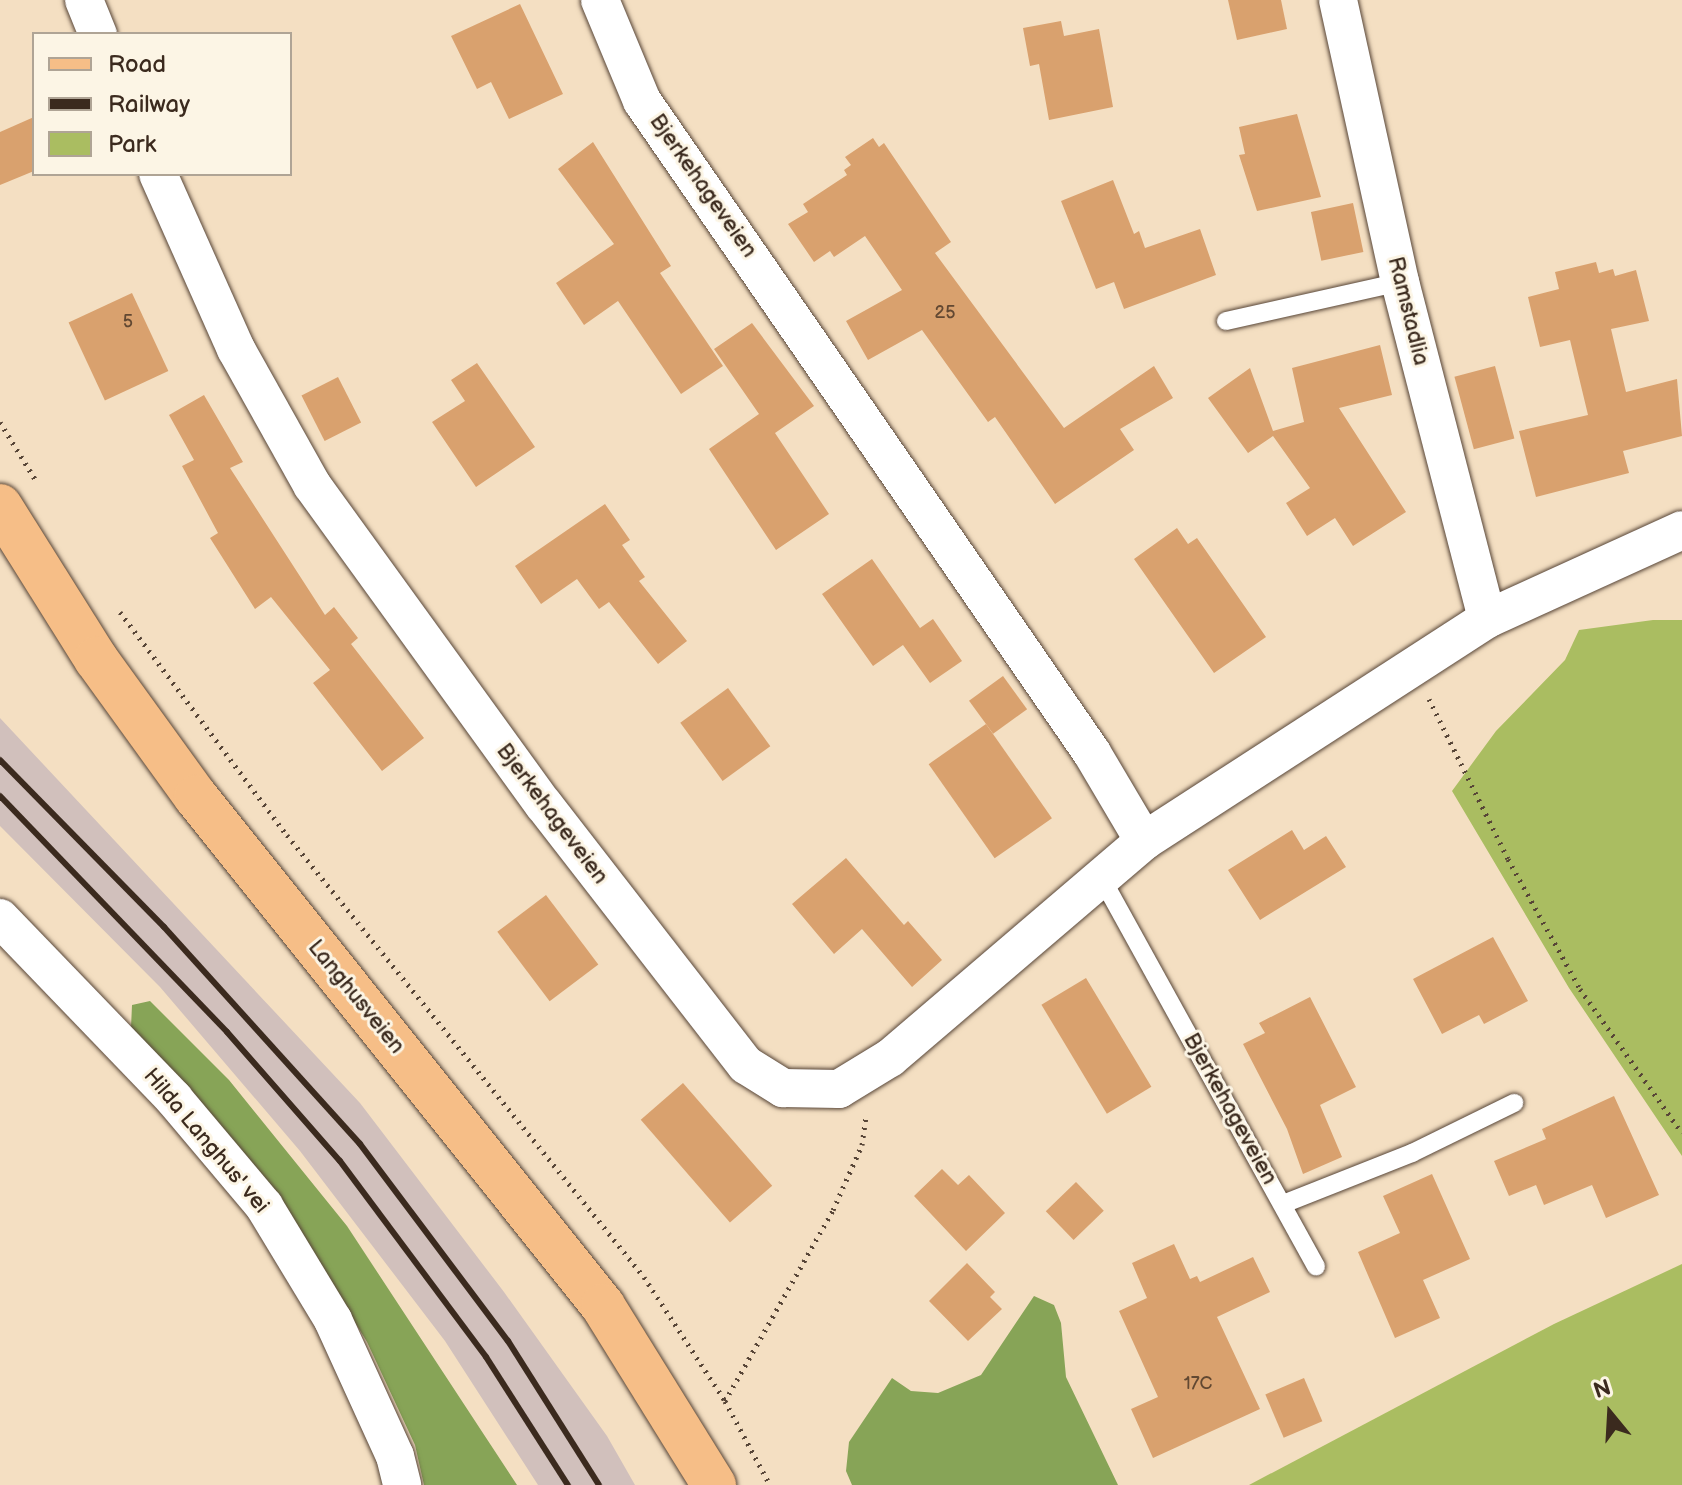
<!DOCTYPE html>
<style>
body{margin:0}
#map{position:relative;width:1682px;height:1485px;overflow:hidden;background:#f4dfc2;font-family:"Balsamiq Sans",sans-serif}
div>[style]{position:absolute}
.industrial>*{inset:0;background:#d1c0bc}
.green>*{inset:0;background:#aabd61}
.forest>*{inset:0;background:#87a457}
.building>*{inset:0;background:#d9a16e;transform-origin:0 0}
.path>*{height:5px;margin-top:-2.5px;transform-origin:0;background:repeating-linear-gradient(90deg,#574537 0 2px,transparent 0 8px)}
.roads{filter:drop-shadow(0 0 2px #574537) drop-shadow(0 0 2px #574537)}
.lane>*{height:18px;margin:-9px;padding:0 9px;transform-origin:9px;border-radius:9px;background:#fff}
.street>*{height:38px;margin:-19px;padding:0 19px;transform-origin:19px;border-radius:19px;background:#fff}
.primary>*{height:44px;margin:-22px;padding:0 22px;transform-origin:22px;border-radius:22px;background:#f6be87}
.rail>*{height:6px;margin:-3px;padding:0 3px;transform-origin:3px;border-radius:3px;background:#3b2a1e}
span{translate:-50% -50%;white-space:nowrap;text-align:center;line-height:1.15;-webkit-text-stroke:6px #fcf5e5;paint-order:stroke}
.number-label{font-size:18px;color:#624832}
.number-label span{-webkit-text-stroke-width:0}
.street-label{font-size:22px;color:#3b2a1e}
.legend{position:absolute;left:32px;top:32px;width:260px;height:144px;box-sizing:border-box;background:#fcf5e5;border:2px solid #afa495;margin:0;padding:10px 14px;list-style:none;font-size:24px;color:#3b2a1e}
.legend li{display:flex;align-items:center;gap:16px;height:40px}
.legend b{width:40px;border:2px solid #afa495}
.north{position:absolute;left:1570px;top:1373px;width:80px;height:80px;-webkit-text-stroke:6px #fcf5e5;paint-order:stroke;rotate:342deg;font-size:22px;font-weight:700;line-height:32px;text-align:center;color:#3b2a1e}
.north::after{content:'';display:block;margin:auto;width:28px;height:36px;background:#3b2a1e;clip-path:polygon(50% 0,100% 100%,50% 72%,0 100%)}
</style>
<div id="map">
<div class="industrial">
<i style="clip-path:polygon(0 718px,360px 1103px,504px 1292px,607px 1436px,635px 1485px,538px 1485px,445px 1341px,300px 1151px,160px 987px,0 826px)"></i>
</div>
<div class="green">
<i style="clip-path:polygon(1653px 620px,1682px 620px,1682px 1156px,1569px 988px,1452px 791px,1496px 731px,1565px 660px,1579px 630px)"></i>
<i style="clip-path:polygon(1682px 1264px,1682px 1485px,1249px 1485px,1554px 1324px)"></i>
</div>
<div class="forest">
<i style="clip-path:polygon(150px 1001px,229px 1080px,347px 1226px,517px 1485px,424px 1485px,415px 1445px,367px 1342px,319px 1263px,131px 1028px,132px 1005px)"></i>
<i style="clip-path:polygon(1034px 1296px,1054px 1305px,1061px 1323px,1066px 1377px,1118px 1485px,852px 1485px,846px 1471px,849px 1442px,892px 1378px,911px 1391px,938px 1393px,981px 1375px)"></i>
</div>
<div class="building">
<i style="clip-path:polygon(1228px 0,1281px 0,1287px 29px,1237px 40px)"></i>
<i style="clip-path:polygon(520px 4px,563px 94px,509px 119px,491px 82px,477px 89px,451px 36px)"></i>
<i style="clip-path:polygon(1061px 21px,1064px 36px,1099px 29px,1113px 107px,1049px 120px,1039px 64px,1030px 66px,1023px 28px)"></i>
<i style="clip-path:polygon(1297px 114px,1321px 197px,1257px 211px,1239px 155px,1245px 154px,1239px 127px)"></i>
<i style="clip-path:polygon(34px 117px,34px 171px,0 185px,0 132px)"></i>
<i style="clip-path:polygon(873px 138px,879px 147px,884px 143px,951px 242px,935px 253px,1064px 428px,1154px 366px,1173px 398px,1120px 429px,1134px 450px,1055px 504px,995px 417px,988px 422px,922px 330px,868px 360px,846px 321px,902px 290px,865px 236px,834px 257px,830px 251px,814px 262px,788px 224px,808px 212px,803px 204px,847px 175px,844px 170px,851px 165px,845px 157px)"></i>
<i style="clip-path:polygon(593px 142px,671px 266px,660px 273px,723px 366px,681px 394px,618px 301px,584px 325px,556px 283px,614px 244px,558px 169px)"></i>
<i style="clip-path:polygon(1113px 180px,1134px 234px,1139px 231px,1145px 248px,1200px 229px,1216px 275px,1124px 309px,1114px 282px,1096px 289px,1061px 201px)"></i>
<i style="left:1353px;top:203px;width:50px;height:43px;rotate:78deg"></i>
<i style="clip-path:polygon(1596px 262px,1599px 273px,1613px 269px,1615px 276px,1636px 270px,1649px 321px,1611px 329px,1626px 392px,1677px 379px,1682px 436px,1623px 451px,1629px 473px,1536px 497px,1519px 431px,1588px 415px,1570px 340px,1540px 347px,1528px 297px,1559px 289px,1555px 272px)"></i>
<i style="left:132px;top:293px;width:86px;height:70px;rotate:65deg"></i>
<i style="clip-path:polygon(752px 323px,814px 406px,775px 433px,829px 514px,776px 550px,709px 449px,759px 414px,714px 349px)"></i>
<i style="clip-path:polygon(1380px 345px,1392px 395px,1339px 408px,1406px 512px,1353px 546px,1335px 518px,1307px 536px,1286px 503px,1310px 488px,1273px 436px,1248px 453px,1208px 398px,1250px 368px,1273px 431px,1304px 422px,1292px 368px)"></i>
<i style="clip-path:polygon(477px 363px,535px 447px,476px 487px,432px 422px,465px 401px,451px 380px)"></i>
<i style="left:1495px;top:366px;width:75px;height:42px;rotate:75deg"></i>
<i style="left:338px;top:377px;width:51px;height:41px;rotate:63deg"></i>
<i style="clip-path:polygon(204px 395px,243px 462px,230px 468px,325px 615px,334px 607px,358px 638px,351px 644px,424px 738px,382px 771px,313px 683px,330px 670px,271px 597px,255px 609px,210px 538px,218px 533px,182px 466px,194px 460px,169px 415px)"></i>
<i style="clip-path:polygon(605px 504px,630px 540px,622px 545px,645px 577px,639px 581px,687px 641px,658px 664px,609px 602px,599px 609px,577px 579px,541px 604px,515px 566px)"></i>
<i style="clip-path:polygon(1177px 528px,1188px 544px,1197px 538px,1266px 637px,1214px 673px,1134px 559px)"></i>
<i style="clip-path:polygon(872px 559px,920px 628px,933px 619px,962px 661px,930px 683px,903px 645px,873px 666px,822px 594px)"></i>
<i style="left:1003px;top:676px;width:41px;height:42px;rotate:54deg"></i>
<i style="left:728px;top:688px;width:72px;height:59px;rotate:54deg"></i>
<i style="left:986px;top:724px;width:115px;height:70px;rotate:55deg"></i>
<i style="clip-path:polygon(1292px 830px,1304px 850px,1326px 836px,1346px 867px,1260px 920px,1228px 870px)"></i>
<i style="clip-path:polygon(846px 858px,904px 925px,908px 921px,942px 960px,912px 987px,862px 929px,834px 954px,792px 904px)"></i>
<i style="left:546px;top:895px;width:87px;height:61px;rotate:53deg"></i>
<i style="clip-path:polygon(1493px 937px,1528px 1001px,1484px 1024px,1479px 1015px,1442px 1034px,1413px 979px)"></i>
<i style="left:1086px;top:978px;width:127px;height:52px;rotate:59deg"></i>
<i style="clip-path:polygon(1310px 997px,1356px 1087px,1320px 1105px,1342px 1157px,1303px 1174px,1287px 1129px,1243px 1044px,1265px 1033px,1259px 1023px)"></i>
<i style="left:683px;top:1083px;width:136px;height:56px;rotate:49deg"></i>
<i style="clip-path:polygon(1614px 1096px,1659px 1195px,1606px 1218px,1592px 1185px,1544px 1205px,1536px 1185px,1509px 1196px,1494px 1161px,1546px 1139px,1542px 1129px)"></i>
<i style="clip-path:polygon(942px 1169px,958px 1185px,969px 1175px,1005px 1213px,966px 1251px,914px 1196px)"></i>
<i style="clip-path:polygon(1432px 1174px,1470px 1259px,1423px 1280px,1440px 1318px,1395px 1338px,1358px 1252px,1400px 1233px,1383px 1196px)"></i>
<i style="left:1076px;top:1182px;width:40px;height:42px;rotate:46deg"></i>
<i style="clip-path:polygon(1174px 1244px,1190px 1279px,1197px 1276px,1200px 1282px,1253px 1257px,1270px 1292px,1217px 1317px,1260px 1409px,1153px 1458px,1131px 1409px,1158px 1397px,1119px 1311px,1147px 1298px,1132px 1263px)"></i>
<i style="clip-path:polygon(967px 1263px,995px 1292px,990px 1297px,1002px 1309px,968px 1341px,929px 1301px)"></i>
<i style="left:1304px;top:1378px;width:47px;height:42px;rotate:67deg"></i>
</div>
<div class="path">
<i style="left:0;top:422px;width:67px;rotate:58.4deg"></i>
<i style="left:120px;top:612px;width:279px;rotate:53.2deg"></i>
<i style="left:287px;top:835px;width:568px;rotate:51.07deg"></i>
<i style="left:644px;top:1277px;width:148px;rotate:56.8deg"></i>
<i style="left:725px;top:1401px;width:95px;rotate:61.8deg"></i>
<i style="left:1429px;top:699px;width:178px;rotate:63.7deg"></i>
<i style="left:1508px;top:859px;width:149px;rotate:61deg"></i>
<i style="left:1580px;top:989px;width:176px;rotate:54.7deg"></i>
<i style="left:725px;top:1401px;width:219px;rotate:-60.5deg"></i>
<i style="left:833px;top:1210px;width:71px;rotate:-66deg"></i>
<i style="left:862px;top:1145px;width:28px;rotate:-82deg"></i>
</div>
<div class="roads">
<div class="lane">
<i style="left:1226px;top:321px;width:178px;rotate:-12.6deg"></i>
<i style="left:1101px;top:877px;width:445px;rotate:61.1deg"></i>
<i style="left:1283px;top:1204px;width:139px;rotate:-21.6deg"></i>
<i style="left:1412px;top:1153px;width:114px;rotate:-26.1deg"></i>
</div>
<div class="street">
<i style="left:84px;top:0;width:37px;rotate:68deg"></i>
<i style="left:1338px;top:0;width:289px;rotate:77.6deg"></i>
<i style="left:1400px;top:282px;width:348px;rotate:75.5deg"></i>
<i style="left:1487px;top:619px;width:214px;rotate:-24.5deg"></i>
<i style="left:158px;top:174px;width:192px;rotate:66deg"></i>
<i style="left:236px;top:349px;width:156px;rotate:60.8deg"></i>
<i style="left:312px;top:485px;width:395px;rotate:54.1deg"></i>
<i style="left:544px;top:805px;width:329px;rotate:52.2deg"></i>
<i style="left:746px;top:1065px;width:44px;rotate:31.9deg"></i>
<i style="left:783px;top:1088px;width:56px;rotate:1deg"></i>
<i style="left:839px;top:1089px;width:60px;rotate:-31.3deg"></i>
<i style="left:890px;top:1058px;width:334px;rotate:-40.5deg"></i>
<i style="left:1144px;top:841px;width:102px;rotate:-120.6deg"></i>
<i style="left:1092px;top:753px;width:792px;rotate:-124.61deg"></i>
<i style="left:642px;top:101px;width:109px;rotate:-112.6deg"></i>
<i style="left:1144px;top:841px;width:409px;rotate:-32.9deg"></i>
<i style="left:0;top:918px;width:251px;rotate:46.1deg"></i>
<i style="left:174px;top:1099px;width:140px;rotate:49.9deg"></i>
<i style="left:264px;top:1206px;width:133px;rotate:58.8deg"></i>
<i style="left:333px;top:1320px;width:149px;rotate:65.5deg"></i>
<i style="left:395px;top:1456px;width:30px;rotate:76deg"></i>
</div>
<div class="primary">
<i style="left:0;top:506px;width:181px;rotate:57.9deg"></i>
<i style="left:96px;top:659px;width:170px;rotate:54.1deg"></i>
<i style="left:196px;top:797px;width:652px;rotate:51.35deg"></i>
<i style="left:603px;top:1306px;width:211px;rotate:58.2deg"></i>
</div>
</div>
<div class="rail">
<i style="left:0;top:760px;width:234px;rotate:45.5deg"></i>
<i style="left:164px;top:927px;width:292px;rotate:47.9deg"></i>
<i style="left:360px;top:1144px;width:246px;rotate:53.1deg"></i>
<i style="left:508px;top:1341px;width:170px;rotate:57.7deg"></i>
<i style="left:0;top:796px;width:327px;rotate:46.1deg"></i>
<i style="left:227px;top:1032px;width:171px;rotate:48.8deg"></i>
<i style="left:340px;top:1161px;width:244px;rotate:53.3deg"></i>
<i style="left:486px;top:1357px;width:152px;rotate:57.4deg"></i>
</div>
<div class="number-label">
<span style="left:945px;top:313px">25</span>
<span style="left:128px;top:322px">5</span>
<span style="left:1198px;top:1384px">17C</span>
</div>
<div class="street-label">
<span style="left:703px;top:186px;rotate:55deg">Bjerkehageveien</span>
<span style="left:1408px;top:311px;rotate:76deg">Ramstadlia</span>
<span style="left:552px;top:814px;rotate:53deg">Bjerkehageveien</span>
<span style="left:356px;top:997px;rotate:51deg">Langhusveien</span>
<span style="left:1230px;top:1109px;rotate:61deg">Bjerkehageveien</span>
<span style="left:206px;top:1141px;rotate:50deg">Hilda Langhus' vei</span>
</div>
<ul class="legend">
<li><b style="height:10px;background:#f6be87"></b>Road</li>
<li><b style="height:10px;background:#3b2a1e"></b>Railway</li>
<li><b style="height:22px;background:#aabd61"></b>Park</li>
</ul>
<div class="north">N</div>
</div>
